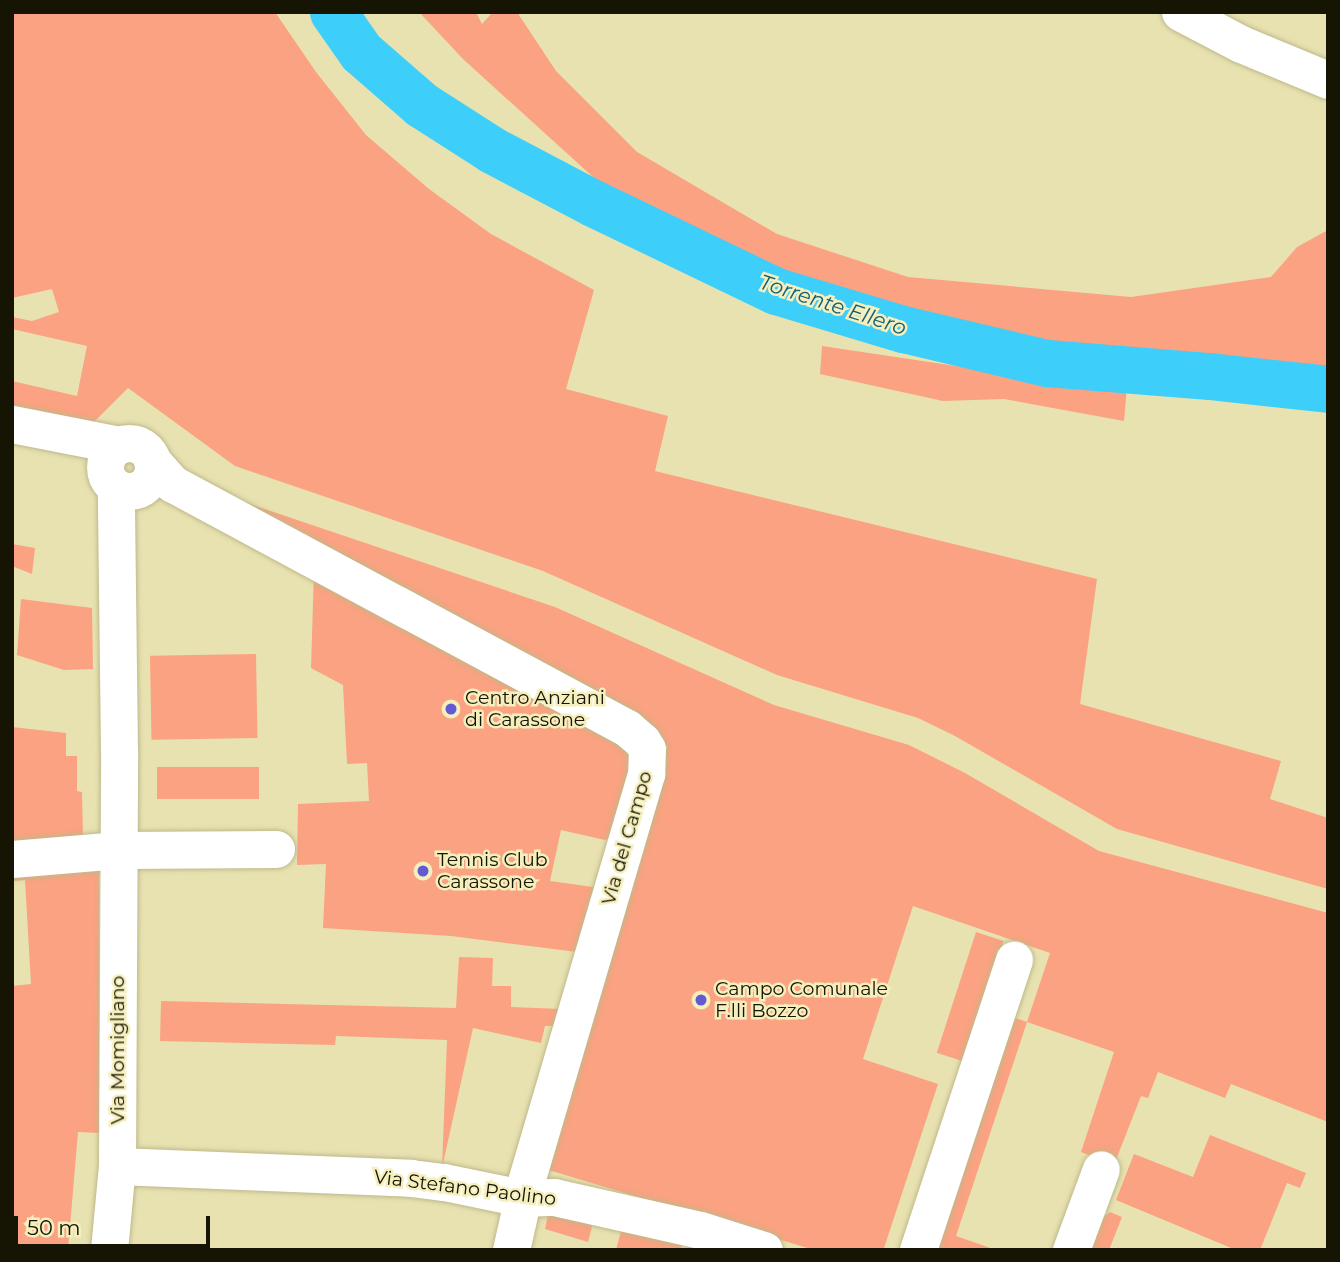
<!DOCTYPE html>
<style>
body{margin:0}
#map{position:relative;width:1340px;height:1262px;overflow:hidden;background:#e8e2b1;font-family:Montserrat,sans-serif}
div>[style]{position:absolute}
.green>*{inset:0;background:#faa281;transform-origin:0 0}
.river>*{height:47px;margin:-23.5px;padding:0 23.5px;transform-origin:23.5px;border-radius:23.5px;background:#3dcff9}
.roads{filter:drop-shadow(0 0 2px #bfb98a) drop-shadow(0 0 2px #bfb98a)}
.minor>*{height:37px;margin:-18.5px;padding:0 18.5px;transform-origin:18.5px;border-radius:18.5px;background:#fff}
.minor>.ring{margin:-18.5px;padding:0;box-sizing:content-box;background:none;border:37px solid #fff;border-radius:50%}
.dots>*{width:19px;height:19px;translate:-50% -50%;box-sizing:border-box;border:4px solid #f5efbe;border-radius:50%}
span{translate:-50% -50%;white-space:nowrap;text-align:center;line-height:1.15;-webkit-text-stroke:5px #f5efbe;paint-order:stroke}
.poi-label{font-size:19px;color:#161403}
.left{translate:0 -50%;text-align:left}
.street-label{font-size:19px;color:#161403}
.water-label{font-size:21px;color:#136176;font-style:italic}
.frame{position:absolute;inset:0;border:14px solid #161403;pointer-events:none}
.scale{position:absolute;left:14px;top:1216px;width:196px;height:32px;box-sizing:border-box;border:4px solid #161403;border-top:0;padding-left:9px;font-size:21px;line-height:24px;white-space:nowrap;color:#161403;-webkit-text-stroke:5px #f5efbe;paint-order:stroke}
</style>
<div id="map">
<div class="green">
<i style="clip-path:polygon(12px 12px,275px 12px,316px 72px,366px 135px,429px 189px,491px 234px,594px 290px,566px 389px,668px 416px,655px 471px,1097px 579px,1080px 704px,1281px 761px,1270px 799px,1328px 818px,1328px 889px,1117px 829px,955px 736px,918px 718px,777px 675px,543px 571px,235px 466px,128px 388px,94px 422px,12px 407px,12px 381px,77px 396px,87px 346px,12px 329px,12px 317px,32px 321px,59px 312px,52px 289px,12px 298px)"></i>
<i style="clip-path:polygon(419px 12px,476px 12px,482px 24px,493px 12px,517px 12px,556px 71px,637px 152px,777px 234px,908px 277px,1131px 297px,1271px 277px,1297px 247px,1328px 230px,1328px 376px,1052px 350px,901px 315px,780px 279px,603px 186px,463px 59px)"></i>
<i style="clip-path:polygon(822px 346px,1003px 373px,1127px 386px,1124px 421px,1004px 399px,943px 401px,820px 374px)"></i>
<i style="clip-path:polygon(235px 499px,555px 607px,774px 705px,909px 745px,965px 773px,1099px 851px,1328px 913px,1328px 1122px,1231px 1084px,1225px 1098px,1158px 1072px,1148px 1098px,1141px 1096px,1114px 1165px,1081px 1152px,1114px 1052px,1027px 1022px,956px 1236px,996px 1250px,932px 1250px,1009px 1016px,1027px 1022px,1050px 953px,913px 906px,863px 1059px,938px 1084px,884px 1248px,887px 1250px,814px 1250px,542px 1168px,667px 747px,658px 733px)"></i>
<i style="clip-path:polygon(12px 544px,35px 548px,32px 574px,12px 566px)"></i>
<i style="clip-path:polygon(314px 570px,634px 750px,613px 836px,605px 840px,561px 830px,550px 881px,600px 888px,585px 953px,451px 936px,323px 928px,326px 864px,297px 865px,298px 804px,369px 801px,367px 763px,347px 764px,343px 685px,311px 668px)"></i>
<i style="clip-path:polygon(21px 599px,92px 608px,93px 669px,64px 670px,17px 655px)"></i>
<i style="left:256px;top:654px;width:84px;height:106px;rotate:89deg"></i>
<i style="clip-path:polygon(12px 727px,66px 733px,66px 756px,77px 756px,77px 791px,82px 792px,83px 838px,12px 845px)"></i>
<i style="left:157px;top:767px;width:102px;height:32px"></i>
<i style="clip-path:polygon(99px 868px,99px 1133px,78px 1132px,68px 1250px,12px 1250px,12px 986px,31px 984px,25px 880px,12px 881px,12px 875px)"></i>
<i style="left:976px;top:932px;width:29px;height:127px;rotate:18deg"></i>
<i style="clip-path:polygon(459px 957px,493px 958px,492px 986px,511px 986px,511px 1007px,562px 1009px,557px 1026px,545px 1026px,541px 1043px,473px 1028px,442px 1168px,447px 1040px,336px 1036px,335px 1045px,160px 1041px,161px 1001px,456px 1008px)"></i>
<i style="clip-path:polygon(1210px 1135px,1306px 1173px,1300px 1188px,1287px 1183px,1260px 1250px,1236px 1250px,1116px 1200px,1134px 1154px,1193px 1177px)"></i>
<i style="clip-path:polygon(1110px 1212px,1122px 1217px,1109px 1250px,1088px 1250px,1100px 1220px)"></i>
<i style="clip-path:polygon(548px 1214px,594px 1219px,588px 1242px,545px 1229px)"></i>
<i style="clip-path:polygon(622px 1227px,682px 1244px,680px 1250px,616px 1250px)"></i>
</div>
<div class="river">
<i style="left:333px;top:12px;width:49px;rotate:55deg"></i>
<i style="left:361px;top:52px;width:81px;rotate:41deg"></i>
<i style="left:422px;top:105px;width:83px;rotate:32.7deg"></i>
<i style="left:492px;top:150px;width:114px;rotate:27.7deg"></i>
<i style="left:593px;top:203px;width:203px;rotate:25.7deg"></i>
<i style="left:776px;top:291px;width:133px;rotate:16.7deg"></i>
<i style="left:903px;top:329px;width:148px;rotate:13.3deg"></i>
<i style="left:1047px;top:363px;width:163px;rotate:4.6deg"></i>
<i style="left:1209px;top:376px;width:120px;rotate:6.2deg"></i>
</div>
<div class="roads">
<div class="minor">
<i style="left:1180px;top:12px;width:69px;rotate:27.7deg"></i>
<i style="left:1241px;top:44px;width:94px;rotate:22.5deg"></i>
<i style="left:12px;top:424px;width:109px;rotate:11.1deg"></i>
<i class="ring" style="left:105px;top:443px;width:11px;height:11px"></i>
<i style="left:152px;top:461px;width:31px;rotate:48deg"></i>
<i style="left:173px;top:484px;width:515px;rotate:28.26deg"></i>
<i style="left:627px;top:728px;width:20px;rotate:41deg"></i>
<i style="left:642px;top:741px;width:9px;rotate:58deg"></i>
<i style="left:647px;top:749px;width:25px;rotate:92deg"></i>
<i style="left:646px;top:774px;width:422px;rotate:106.4deg"></i>
<i style="left:527px;top:1179px;width:73px;rotate:102.7deg"></i>
<i style="left:12px;top:859px;width:107px;rotate:-4.8deg"></i>
<i style="left:119px;top:850px;width:157px;rotate:-0.4deg"></i>
<i style="left:117px;top:1166px;width:294px;rotate:2.3deg"></i>
<i style="left:411px;top:1178px;width:33px;rotate:7deg"></i>
<i style="left:444px;top:1182px;width:80px;rotate:11.6deg"></i>
<i style="left:522px;top:1198px;width:32px;rotate:-2deg"></i>
<i style="left:554px;top:1197px;width:150px;rotate:12.7deg"></i>
<i style="left:700px;top:1230px;width:67px;rotate:17.4deg"></i>
<i style="left:109px;top:1250px;width:84px;rotate:-84.6deg"></i>
<i style="left:117px;top:1166px;width:415px;rotate:-89.7deg"></i>
<i style="left:119px;top:751px;width:264px;rotate:-90.7deg"></i>
<i style="left:918px;top:1250px;width:306px;rotate:-71.7deg"></i>
<i style="left:1071px;top:1250px;width:86px;rotate:-69.7deg"></i>
</div>
</div>
<div class="dots">
<i style="left:451px;top:709px;background:#635ad3"></i>
<i style="left:423px;top:871px;background:#635ad3"></i>
<i style="left:701px;top:1000px;background:#635ad3"></i>
</div>
<div class="poi-label">
<span class="left" style="left:465px;top:709px">Centro Anziani<br>di Carassone</span>
<span class="left" style="left:437px;top:871px">Tennis Club<br>Carassone</span>
<span class="left" style="left:715px;top:1000px">Campo Comunale<br>F.lli Bozzo</span>
</div>
<div class="street-label">
<span style="left:627px;top:838px;rotate:-74deg">Via del Campo</span>
<span style="left:118px;top:1050px;rotate:-90deg">Via Momigliano</span>
<span style="left:465px;top:1188px;rotate:7deg">Via Stefano Paolino</span>
</div>
<div class="water-label">
<span style="left:833px;top:305px;rotate:18deg">Torrente Ellero</span>
</div>
<div class="frame"></div>
<div class="scale">50 m</div>
</div>
